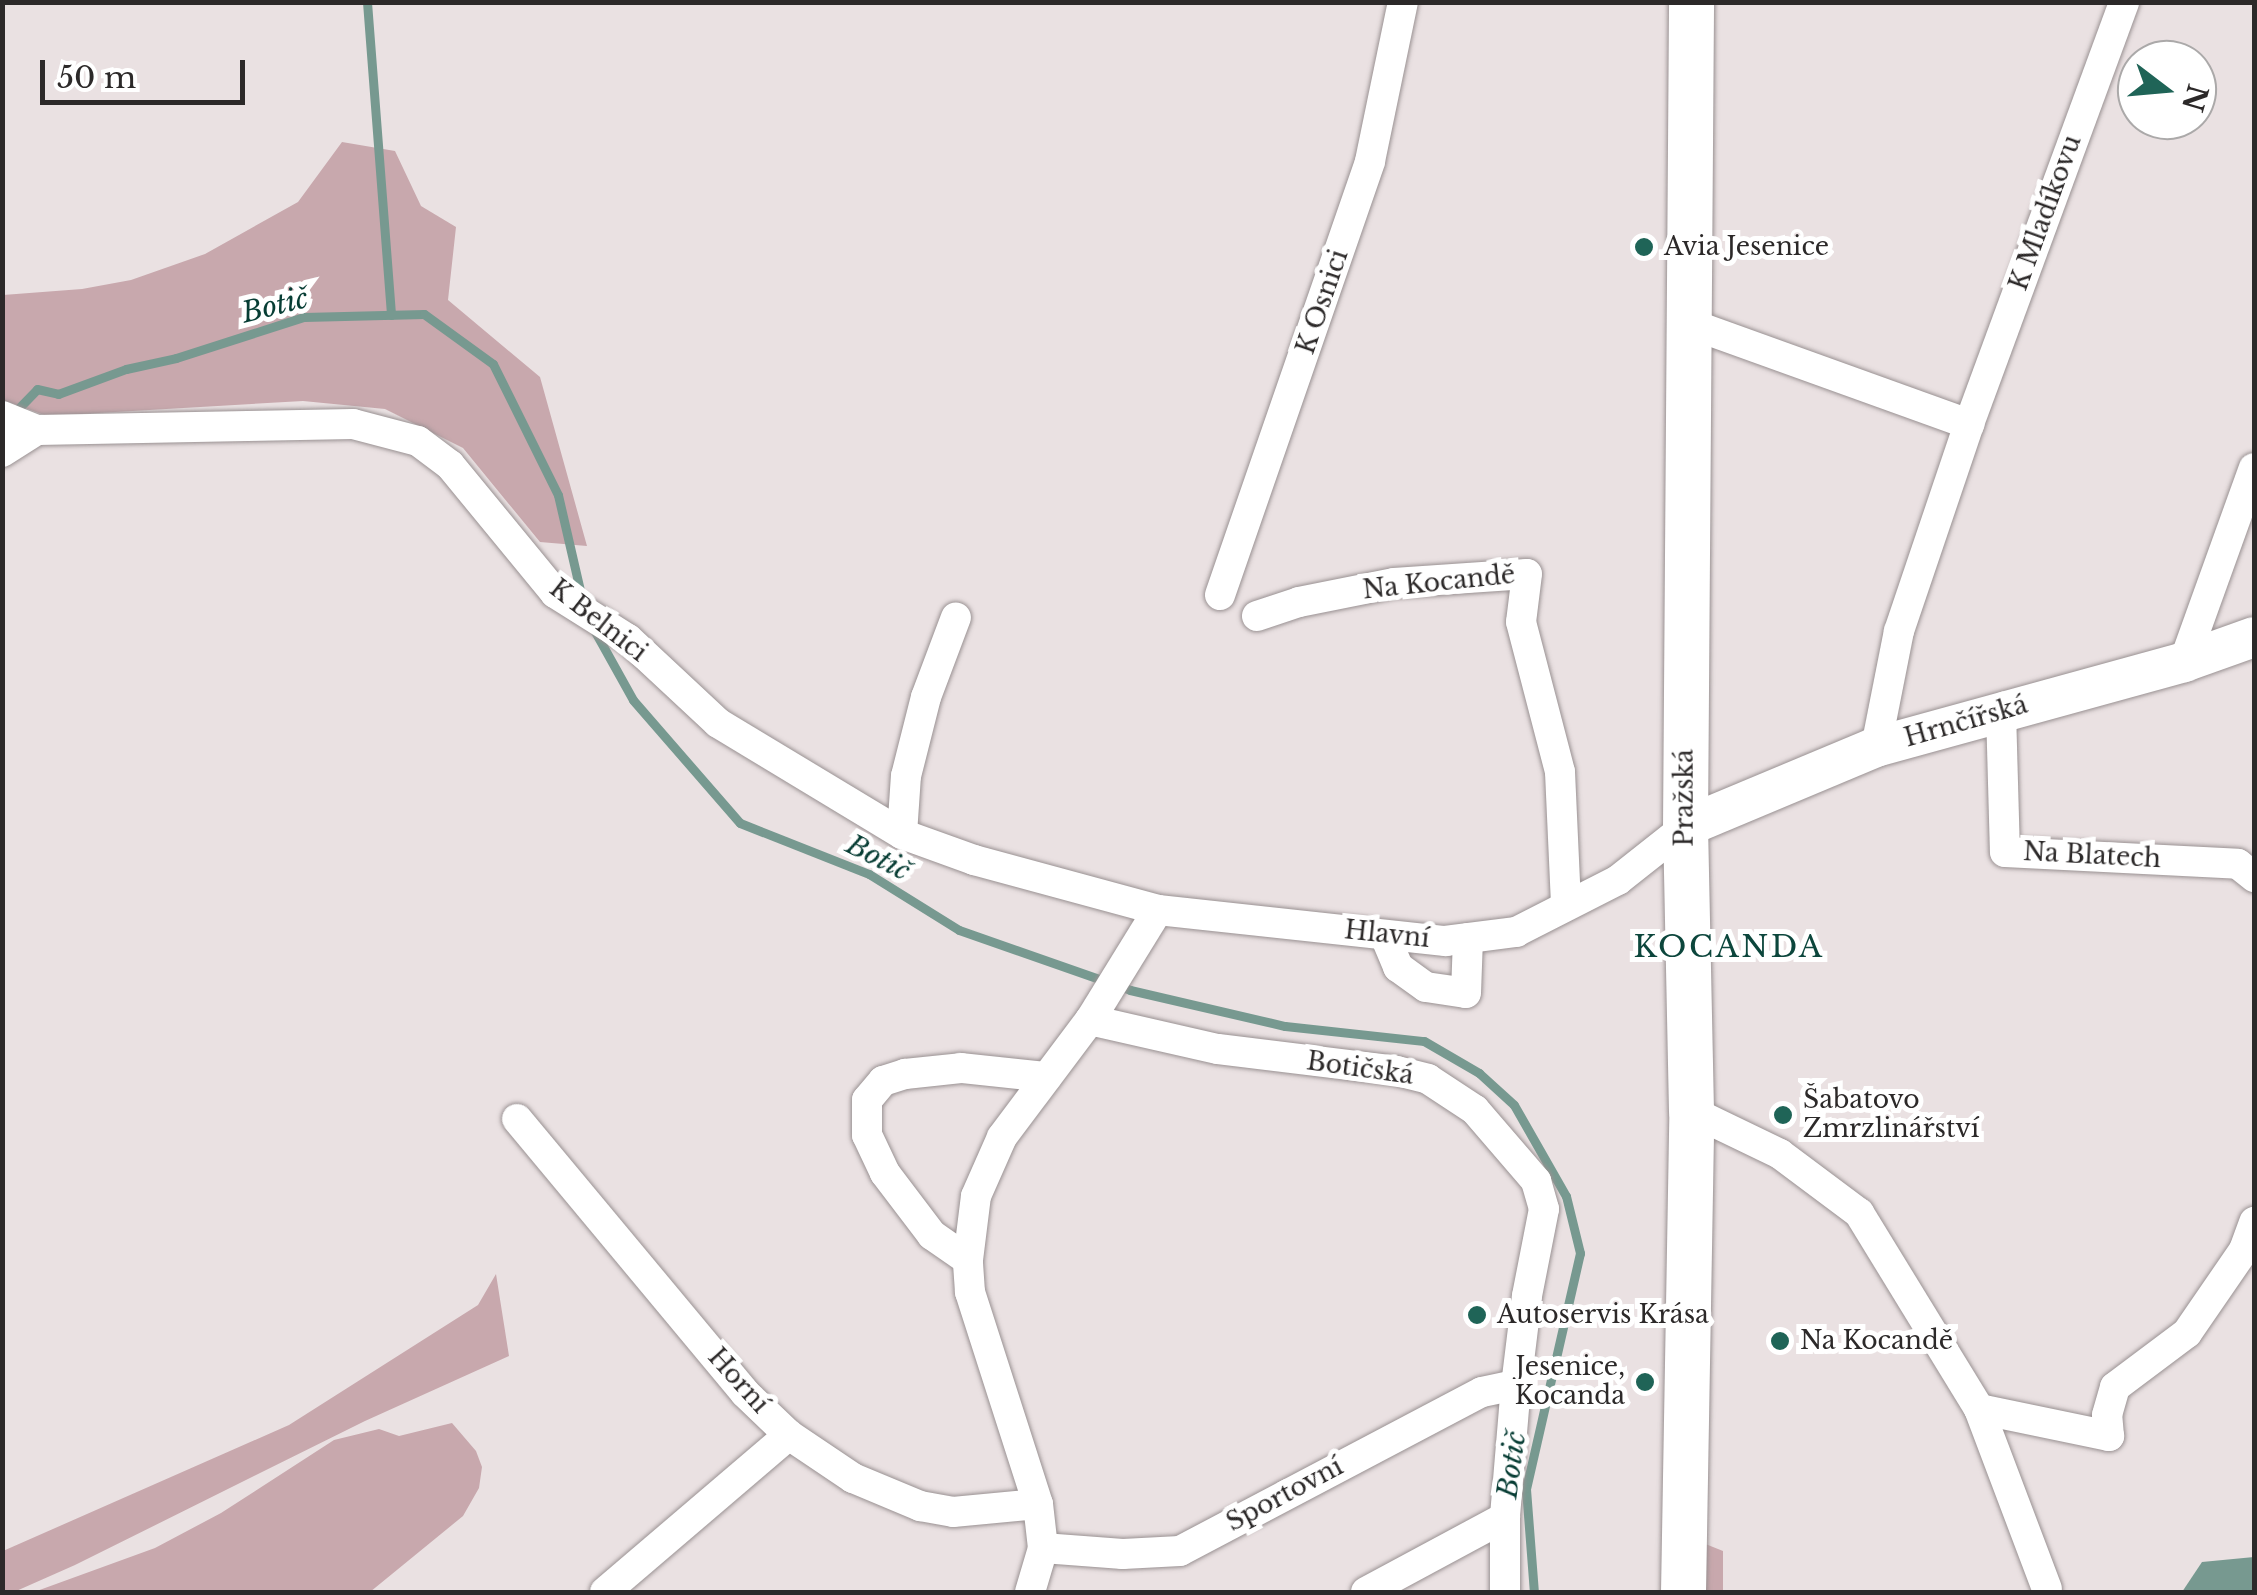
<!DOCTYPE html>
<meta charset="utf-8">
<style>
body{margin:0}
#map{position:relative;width:2257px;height:1595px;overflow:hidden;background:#eae1e2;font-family:"Libre Baskerville",serif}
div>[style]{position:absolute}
.green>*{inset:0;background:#c8a8ad}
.water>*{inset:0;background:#779990}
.stream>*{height:9px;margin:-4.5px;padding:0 4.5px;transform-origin:4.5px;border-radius:4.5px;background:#779990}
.roads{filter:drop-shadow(0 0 2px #999192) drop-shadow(0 0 2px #999192)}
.minor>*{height:30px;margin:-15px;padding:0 15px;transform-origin:15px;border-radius:15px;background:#fff}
.tertiary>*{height:40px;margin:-20px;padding:0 20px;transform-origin:20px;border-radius:20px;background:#fff}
.secondary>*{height:45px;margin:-22.5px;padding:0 22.5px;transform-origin:22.5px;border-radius:22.5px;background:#fff}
.dots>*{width:28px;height:28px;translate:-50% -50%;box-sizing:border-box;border:5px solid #fff;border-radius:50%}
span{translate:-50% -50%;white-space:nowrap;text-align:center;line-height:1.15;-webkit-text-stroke:10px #fff;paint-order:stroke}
.street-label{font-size:25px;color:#2c2929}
.poi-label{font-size:25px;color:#2c2929}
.left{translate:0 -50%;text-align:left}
.right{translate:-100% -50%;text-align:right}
.water-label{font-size:28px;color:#073d34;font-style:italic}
.quarter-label{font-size:30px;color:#0c463c;letter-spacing:2.5px}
.frame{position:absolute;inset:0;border:5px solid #2c2929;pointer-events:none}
.north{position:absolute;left:2117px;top:40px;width:100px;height:100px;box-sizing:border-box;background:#fff;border:2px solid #aba9a9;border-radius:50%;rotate:106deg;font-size:28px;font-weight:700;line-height:40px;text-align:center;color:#2c2929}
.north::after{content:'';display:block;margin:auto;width:35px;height:45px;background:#1f6457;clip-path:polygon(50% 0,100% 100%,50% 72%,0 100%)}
.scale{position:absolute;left:40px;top:60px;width:205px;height:45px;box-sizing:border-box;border:5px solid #2c2929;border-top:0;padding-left:12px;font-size:30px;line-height:35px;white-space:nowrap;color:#2c2929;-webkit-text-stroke:8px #fff;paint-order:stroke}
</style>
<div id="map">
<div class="green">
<i style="clip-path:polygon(342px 142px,395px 151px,421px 206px,456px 227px,448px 300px,540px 377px,587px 546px,540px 542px,463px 448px,385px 409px,303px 401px,47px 416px,3px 400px,3px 295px,82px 289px,131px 280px,205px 254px,298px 202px)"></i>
<i style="clip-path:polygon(496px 1274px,509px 1356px,365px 1421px,75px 1565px,14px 1592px,3px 1592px,3px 1551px,289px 1425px,478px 1305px)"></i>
<i style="clip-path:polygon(452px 1423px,476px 1451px,482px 1467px,479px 1488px,463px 1516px,370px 1592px,34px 1592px,155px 1548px,221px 1513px,334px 1440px,379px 1429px,399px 1436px)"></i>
<i style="clip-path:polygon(1703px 1543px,1723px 1551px,1723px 1592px,1702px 1592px)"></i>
</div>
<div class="water">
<i style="clip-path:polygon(2254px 1557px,2254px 1592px,2182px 1592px,2202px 1562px)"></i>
</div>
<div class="stream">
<i style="left:367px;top:2px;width:314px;rotate:85.6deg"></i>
<i style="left:14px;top:413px;width:33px;rotate:-46deg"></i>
<i style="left:37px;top:389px;width:22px;rotate:13deg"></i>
<i style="left:58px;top:394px;width:72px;rotate:-20.2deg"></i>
<i style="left:126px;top:369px;width:51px;rotate:-12.4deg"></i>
<i style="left:176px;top:358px;width:134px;rotate:-17.8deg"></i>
<i style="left:304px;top:317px;width:120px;rotate:-1.4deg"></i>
<i style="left:424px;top:314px;width:85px;rotate:35.9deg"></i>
<i style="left:493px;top:364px;width:146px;rotate:63.6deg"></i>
<i style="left:558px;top:495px;width:107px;rotate:77deg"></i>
<i style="left:593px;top:628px;width:82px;rotate:60.9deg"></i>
<i style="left:633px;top:700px;width:163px;rotate:49deg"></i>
<i style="left:740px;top:823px;width:139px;rotate:21.6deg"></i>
<i style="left:869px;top:874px;width:106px;rotate:31.9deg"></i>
<i style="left:959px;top:930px;width:181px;rotate:19.3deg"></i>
<i style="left:1130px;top:990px;width:159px;rotate:13.1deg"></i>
<i style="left:1285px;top:1026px;width:140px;rotate:6.2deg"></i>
<i style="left:1424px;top:1041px;width:64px;rotate:30.2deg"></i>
<i style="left:1479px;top:1073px;width:47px;rotate:42.4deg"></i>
<i style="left:1514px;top:1105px;width:105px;rotate:60.3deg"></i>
<i style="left:1566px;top:1196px;width:59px;rotate:76.2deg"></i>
<i style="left:1580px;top:1253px;width:242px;rotate:102.9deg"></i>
<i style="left:1526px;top:1489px;width:103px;rotate:85.6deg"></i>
</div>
<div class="roads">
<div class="minor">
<i style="left:1688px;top:323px;width:299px;rotate:19.8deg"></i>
<i style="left:2px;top:416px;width:38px;rotate:22deg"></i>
<i style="left:37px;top:430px;width:316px;rotate:-1.1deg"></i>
<i style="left:353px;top:424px;width:67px;rotate:14.7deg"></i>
<i style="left:418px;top:441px;width:40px;rotate:37deg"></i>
<i style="left:450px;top:465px;width:166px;rotate:50.6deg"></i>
<i style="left:555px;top:593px;width:86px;rotate:32.2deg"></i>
<i style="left:628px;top:639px;width:123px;rotate:43deg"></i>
<i style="left:718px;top:723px;width:215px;rotate:31.1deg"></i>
<i style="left:902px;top:834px;width:77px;rotate:19.9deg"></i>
<i style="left:974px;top:860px;width:191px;rotate:15.2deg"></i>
<i style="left:1158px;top:910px;width:289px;rotate:6.2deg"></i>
<i style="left:1445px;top:941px;width:72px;rotate:-7.2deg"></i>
<i style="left:1516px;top:932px;width:114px;rotate:-27deg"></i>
<i style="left:1618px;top:880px;width:85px;rotate:-38.3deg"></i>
<i style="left:2px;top:452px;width:41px;rotate:-32.2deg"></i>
<i style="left:1220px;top:595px;width:459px;rotate:-70.9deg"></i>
<i style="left:1370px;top:161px;width:162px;rotate:-78.3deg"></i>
<i style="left:1257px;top:616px;width:44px;rotate:-18.4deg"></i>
<i style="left:1299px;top:602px;width:97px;rotate:-11.3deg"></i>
<i style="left:1394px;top:583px;width:133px;rotate:-3.9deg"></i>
<i style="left:1527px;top:574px;width:48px;rotate:97.1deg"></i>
<i style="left:1521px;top:622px;width:155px;rotate:75.4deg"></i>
<i style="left:1560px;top:772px;width:133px;rotate:87.4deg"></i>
<i style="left:2184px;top:662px;width:206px;rotate:-70.2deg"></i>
<i style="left:2001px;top:711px;width:141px;rotate:88.4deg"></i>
<i style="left:2005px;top:852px;width:233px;rotate:2.9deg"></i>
<i style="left:2238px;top:864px;width:21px;rotate:39deg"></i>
<i style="left:1876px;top:747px;width:118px;rotate:-78.8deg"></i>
<i style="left:1899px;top:631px;width:219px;rotate:-71.3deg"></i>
<i style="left:1969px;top:424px;width:450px;rotate:-69.8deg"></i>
<i style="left:902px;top:834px;width:58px;rotate:-86.1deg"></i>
<i style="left:906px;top:776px;width:81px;rotate:-75.8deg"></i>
<i style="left:926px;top:697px;width:85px;rotate:-69.4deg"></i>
<i style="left:1385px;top:936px;width:34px;rotate:67deg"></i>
<i style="left:1398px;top:967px;width:34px;rotate:36deg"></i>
<i style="left:1426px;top:987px;width:40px;rotate:8.5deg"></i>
<i style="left:1466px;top:993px;width:55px;rotate:-87.9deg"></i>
<i style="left:1090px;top:1020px;width:131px;rotate:12.8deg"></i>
<i style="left:1218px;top:1049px;width:180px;rotate:7deg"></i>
<i style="left:1397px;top:1071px;width:32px;rotate:14deg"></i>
<i style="left:1428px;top:1079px;width:56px;rotate:33.4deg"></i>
<i style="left:1475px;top:1110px;width:94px;rotate:49.3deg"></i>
<i style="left:1536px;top:1181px;width:29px;rotate:74deg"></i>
<i style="left:1544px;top:1209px;width:89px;rotate:101.1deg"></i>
<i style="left:1527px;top:1296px;width:90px;rotate:97deg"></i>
<i style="left:1516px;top:1385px;width:132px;rotate:94.8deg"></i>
<i style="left:1505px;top:1517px;width:75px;rotate:90deg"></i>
<i style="left:1691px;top:1111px;width:99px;rotate:25.8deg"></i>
<i style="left:1780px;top:1154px;width:99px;rotate:36.8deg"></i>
<i style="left:1859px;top:1213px;width:230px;rotate:58.5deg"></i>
<i style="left:1979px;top:1409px;width:192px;rotate:69.3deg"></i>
<i style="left:517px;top:1119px;width:356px;rotate:50.2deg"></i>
<i style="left:745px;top:1393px;width:61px;rotate:43.7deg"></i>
<i style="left:789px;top:1435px;width:77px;rotate:33.9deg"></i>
<i style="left:853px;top:1478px;width:73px;rotate:22.7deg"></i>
<i style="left:920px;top:1506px;width:34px;rotate:10deg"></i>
<i style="left:953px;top:1512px;width:85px;rotate:-5.4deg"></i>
<i style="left:968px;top:1260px;width:44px;rotate:-145.2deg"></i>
<i style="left:932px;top:1235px;width:78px;rotate:-127.2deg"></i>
<i style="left:885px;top:1173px;width:42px;rotate:-115.3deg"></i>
<i style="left:867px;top:1135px;width:35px;rotate:-90deg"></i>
<i style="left:867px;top:1100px;width:25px;rotate:-50deg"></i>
<i style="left:883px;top:1081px;width:23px;rotate:-18deg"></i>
<i style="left:905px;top:1074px;width:56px;rotate:-6.1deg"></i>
<i style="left:961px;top:1068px;width:86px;rotate:6deg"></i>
<i style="left:1979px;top:1409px;width:133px;rotate:11.7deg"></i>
<i style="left:2109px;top:1436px;width:21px;rotate:-95deg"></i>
<i style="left:2107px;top:1415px;width:29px;rotate:-74deg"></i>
<i style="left:2115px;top:1387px;width:90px;rotate:-36.9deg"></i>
<i style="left:2187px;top:1333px;width:101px;rotate:-55.5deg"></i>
<i style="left:2244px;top:1250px;width:30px;rotate:-70deg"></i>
<i style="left:1043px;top:1548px;width:80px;rotate:4.3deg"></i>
<i style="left:1123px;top:1554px;width:57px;rotate:-3deg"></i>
<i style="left:1180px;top:1551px;width:341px;rotate:-27.8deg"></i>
<i style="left:1482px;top:1392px;width:35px;rotate:-12deg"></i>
<i style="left:605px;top:1592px;width:242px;rotate:-40.5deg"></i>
<i style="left:1030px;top:1592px;width:46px;rotate:-73.5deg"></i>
<i style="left:1043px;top:1548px;width:44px;rotate:-96.5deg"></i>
<i style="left:1038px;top:1504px;width:223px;rotate:-107.8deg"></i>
<i style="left:970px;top:1292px;width:32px;rotate:-94deg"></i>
<i style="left:968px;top:1260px;width:64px;rotate:-82.9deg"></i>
<i style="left:976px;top:1196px;width:64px;rotate:-66.2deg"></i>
<i style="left:1002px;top:1137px;width:146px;rotate:-53.1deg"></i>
<i style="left:1090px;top:1020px;width:129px;rotate:-58.3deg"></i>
<i style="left:1366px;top:1592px;width:158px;rotate:-28.3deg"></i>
</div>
<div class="tertiary">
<i style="left:1685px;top:827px;width:207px;rotate:-22.7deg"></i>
<i style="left:1876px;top:747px;width:320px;rotate:-15.4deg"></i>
<i style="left:2184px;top:662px;width:74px;rotate:-19.7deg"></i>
</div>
<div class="secondary">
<i style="left:1683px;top:1592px;width:481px;rotate:-89deg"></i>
<i style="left:1691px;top:1111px;width:284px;rotate:-91.2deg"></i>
<i style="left:1685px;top:827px;width:825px;rotate:-89.58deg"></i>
</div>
</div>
<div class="dots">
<i style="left:1644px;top:247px;background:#1f6457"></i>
<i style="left:1783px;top:1115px;background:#1f6457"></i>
<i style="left:1477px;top:1315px;background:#1f6457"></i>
<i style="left:1780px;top:1341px;background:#1f6457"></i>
<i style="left:1645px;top:1382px;background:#1f6457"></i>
</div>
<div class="street-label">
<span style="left:2046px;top:213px;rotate:-70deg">K Mladíkovu</span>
<span style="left:1323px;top:302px;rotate:-71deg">K Osnici</span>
<span style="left:1439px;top:583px;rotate:-6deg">Na Kocandě</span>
<span style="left:598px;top:621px;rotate:38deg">K Belnici</span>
<span style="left:1966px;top:722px;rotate:-16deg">Hrnčířská</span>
<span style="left:1685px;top:798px;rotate:-90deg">Pražská</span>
<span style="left:2092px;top:856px;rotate:3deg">Na Blatech</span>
<span style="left:1387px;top:935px;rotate:6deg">Hlavní</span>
<span style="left:1360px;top:1069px;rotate:8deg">Botičská</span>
<span style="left:738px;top:1381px;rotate:48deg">Horní</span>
<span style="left:1285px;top:1495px;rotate:-28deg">Sportovní</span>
</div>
<div class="poi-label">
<span class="left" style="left:1664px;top:247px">Avia Jesenice</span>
<span class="left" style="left:1803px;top:1115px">Šabatovo<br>Zmrzlinářství</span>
<span class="left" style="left:1497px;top:1315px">Autoservis Krása</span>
<span class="left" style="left:1800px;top:1341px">Na Kocandě</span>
<span class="right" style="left:1625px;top:1382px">Jesenice,<br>Kocanda</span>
</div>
<div class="water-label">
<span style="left:275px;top:306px;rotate:-14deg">Botič</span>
<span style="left:878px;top:858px;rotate:27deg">Botič</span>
<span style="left:1512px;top:1465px;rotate:-82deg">Botič</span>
</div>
<div class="quarter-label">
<span style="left:1729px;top:947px">KOCANDA</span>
</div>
<div class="frame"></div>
<div class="north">N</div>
<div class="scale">50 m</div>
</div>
